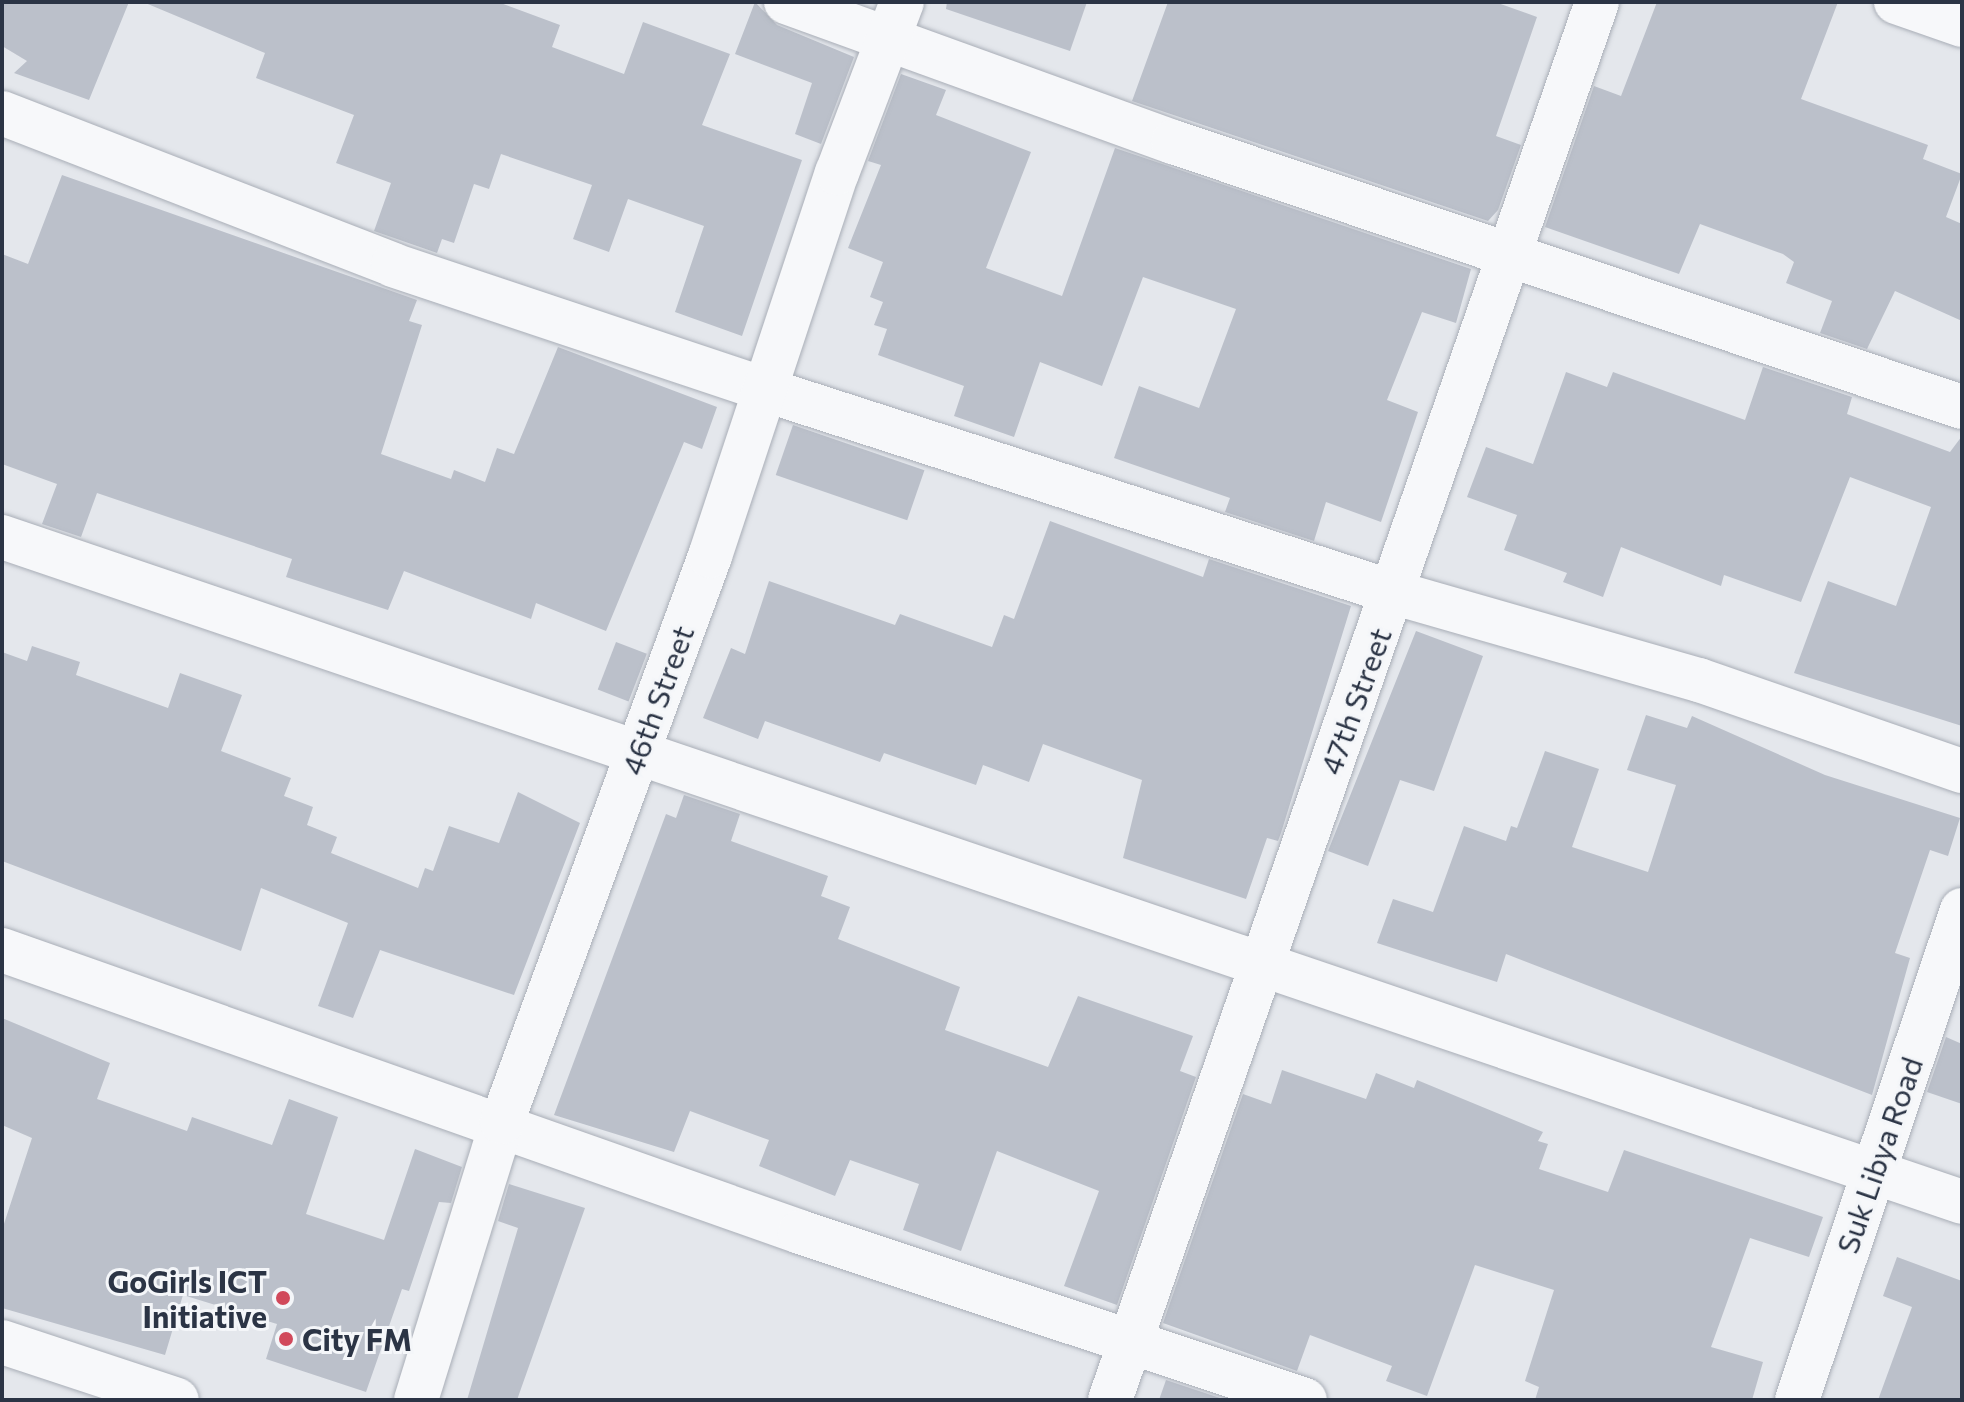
<!DOCTYPE html>
<style>
body{margin:0}
#map{position:relative;width:1964px;height:1402px;overflow:hidden;background:#e4e7ec;font-family:Commissioner,sans-serif}
div>[style]{position:absolute}
.building>*{inset:0;background:#bbc0ca;transform-origin:0 0}
.roads{filter:drop-shadow(0 0 2px #a9aeb7) drop-shadow(0 0 2px #a9aeb7)}
.minor>*{height:44px;margin:-22px;padding:0 22px;transform-origin:22px;border-radius:22px;background:#f7f8fa}
.dots>*{width:22px;height:22px;translate:-50% -50%;box-sizing:border-box;border:4px solid #f4f6f9;border-radius:50%}
span{translate:-50% -50%;white-space:nowrap;text-align:center;line-height:1.15;-webkit-text-stroke:6px #f4f6f9;paint-order:stroke}
.street-label{font-size:30px;color:#2b3445}
.poi-label{font-size:30px;color:#2b3445;font-weight:700}
.right{translate:-100% -50%;text-align:right}
.left{translate:0 -50%;text-align:left}
.frame{position:absolute;inset:0;border:4px solid #2b3445;pointer-events:none}
</style>
<div id="map">
<div class="building">
<i style="clip-path:polygon(2px 2px,129px 2px,89px 100px,14px 73px,27px 61px,2px 46px)"></i>
<i style="clip-path:polygon(143px 2px,498px 2px,560px 25px,552px 47px,624px 74px,643px 22px,730px 54px,702px 125px,802px 160px,742px 336px,675px 312px,704px 226px,628px 199px,609px 252px,573px 239px,592px 185px,501px 154px,489px 189px,474px 184px,454px 243px,442px 239px,437px 253px,374px 231px,391px 183px,336px 163px,354px 115px,256px 78px,265px 53px)"></i>
<i style="clip-path:polygon(755px 2px,777px 25px,854px 57px,821px 144px,795px 134px,812px 83px,735px 54px)"></i>
<i style="clip-path:polygon(947px 2px,1087px 2px,1070px 51px,946px 9px)"></i>
<i style="clip-path:polygon(1168px 2px,1495px 2px,1537px 17px,1496px 136px,1521px 145px,1498px 210px,1488px 221px,1132px 101px)"></i>
<i style="clip-path:polygon(1657px 2px,1838px 2px,1801px 99px,1928px 145px,1923px 159px,1962px 174px,1946px 217px,1962px 224px,1962px 321px,1895px 291px,1867px 349px,1820px 333px,1832px 301px,1786px 283px,1794px 262px,1783px 254px,1700px 224px,1679px 274px,1545px 227px,1594px 86px,1621px 96px)"></i>
<i style="clip-path:polygon(901px 74px,946px 90px,936px 115px,1031px 152px,986px 268px,1062px 296px,1115px 148px,1471px 269px,1456px 323px,1422px 312px,1387px 400px,1418px 412px,1381px 522px,1326px 502px,1314px 541px,1225px 512px,1230px 498px,1114px 458px,1139px 386px,1199px 408px,1236px 309px,1143px 277px,1102px 386px,1040px 362px,1014px 437px,954px 416px,964px 386px,878px 355px,887px 329px,874px 325px,883px 302px,870px 297px,883px 262px,848px 248px,881px 165px,868px 161px)"></i>
<i style="clip-path:polygon(62px 175px,417px 300px,409px 321px,422px 325px,381px 454px,451px 479px,454px 470px,485px 482px,497px 448px,514px 454px,558px 347px,717px 407px,702px 449px,684px 442px,606px 631px,536px 603px,531px 619px,404px 571px,388px 610px,286px 577px,292px 559px,97px 493px,81px 537px,42px 524px,57px 484px,2px 464px,2px 254px,28px 264px)"></i>
<i style="clip-path:polygon(1763px 367px,1852px 397px,1847px 414px,1950px 452px,1962px 436px,1962px 726px,1794px 673px,1828px 581px,1896px 606px,1931px 507px,1850px 477px,1801px 602px,1724px 575px,1721px 586px,1621px 547px,1603px 597px,1563px 582px,1567px 573px,1504px 550px,1517px 515px,1467px 497px,1486px 447px,1533px 464px,1566px 372px,1607px 387px,1613px 372px,1745px 420px)"></i>
<i style="left:793px;top:425px;width:139px;height:53px;rotate:19deg"></i>
<i style="clip-path:polygon(1050px 521px,1203px 577px,1209px 559px,1351px 606px,1281px 833px,1278px 841px,1267px 838px,1246px 899px,1123px 858px,1142px 780px,1043px 744px,1029px 782px,983px 765px,976px 785px,884px 753px,880px 762px,765px 721px,758px 739px,703px 718px,731px 648px,745px 654px,769px 581px,895px 625px,900px 614px,992px 647px,1004px 615px,1014px 619px)"></i>
<i style="clip-path:polygon(1416px 631px,1483px 656px,1434px 791px,1400px 780px,1368px 866px,1328px 851px)"></i>
<i style="left:616px;top:642px;width:33px;height:51px;rotate:21deg"></i>
<i style="clip-path:polygon(32px 646px,80px 662px,76px 675px,168px 708px,180px 673px,242px 695px,221px 751px,291px 778px,284px 796px,313px 807px,307px 825px,337px 837px,331px 853px,418px 888px,425px 868px,433px 871px,449px 826px,499px 843px,518px 792px,580px 823px,514px 995px,380px 950px,353px 1018px,318px 1006px,348px 923px,261px 888px,241px 951px,2px 861px,2px 652px,27px 661px)"></i>
<i style="clip-path:polygon(1646px 715px,1687px 728px,1692px 716px,1825px 775px,1960px 818px,1948px 856px,1930px 850px,1895px 953px,1910px 958px,1872px 1095px,1506px 954px,1497px 982px,1377px 943px,1393px 899px,1433px 912px,1464px 826px,1506px 841px,1511px 826px,1517px 828px,1545px 751px,1599px 769px,1572px 847px,1648px 872px,1676px 785px,1627px 770px)"></i>
<i style="clip-path:polygon(684px 795px,740px 814px,731px 841px,828px 876px,821px 896px,850px 907px,838px 939px,960px 987px,945px 1030px,1048px 1067px,1078px 996px,1193px 1036px,1180px 1071px,1196px 1077px,1117px 1305px,1064px 1286px,1099px 1191px,997px 1151px,961px 1251px,903px 1230px,919px 1184px,850px 1160px,835px 1196px,759px 1166px,769px 1140px,690px 1111px,674px 1152px,554px 1115px,666px 814px,676px 818px)"></i>
<i style="clip-path:polygon(2px 1018px,110px 1063px,97px 1099px,187px 1131px,192px 1117px,272px 1145px,289px 1099px,338px 1117px,306px 1214px,384px 1240px,415px 1149px,462px 1167px,451px 1203px,439px 1202px,409px 1291px,402px 1289px,366px 1392px,266px 1359px,277px 1324px,183px 1295px,165px 1355px,2px 1308px,2px 1230px,32px 1138px,2px 1125px)"></i>
<i style="clip-path:polygon(1946px 1037px,1962px 1044px,1962px 1104px,1927px 1092px)"></i>
<i style="clip-path:polygon(1282px 1070px,1366px 1099px,1376px 1073px,1414px 1088px,1417px 1080px,1543px 1132px,1538px 1141px,1548px 1144px,1539px 1169px,1608px 1192px,1624px 1150px,1823px 1217px,1809px 1257px,1750px 1238px,1711px 1347px,1763px 1362px,1752px 1400px,1535px 1400px,1539px 1387px,1525px 1381px,1554px 1290px,1475px 1265px,1427px 1396px,1386px 1381px,1392px 1366px,1310px 1335px,1297px 1371px,1163px 1323px,1243px 1094px,1271px 1104px)"></i>
<i style="clip-path:polygon(509px 1184px,585px 1208px,517px 1400px,467px 1400px,518px 1228px,498px 1221px)"></i>
<i style="clip-path:polygon(1897px 1257px,1962px 1281px,1962px 1400px,1878px 1400px,1912px 1307px,1883px 1296px)"></i>
<i style="clip-path:polygon(1166px 1380px,1226px 1400px,1159px 1400px)"></i>
</div>
<div class="roads">
<div class="minor">
<i style="left:786px;top:2px;width:412px;rotate:19.9deg"></i>
<i style="left:1173px;top:142px;width:832px;rotate:18.57deg"></i>
<i style="left:1896px;top:2px;width:70px;rotate:19.2deg"></i>
<i style="left:2px;top:113px;width:420px;rotate:21.2deg"></i>
<i style="left:393px;top:265px;width:390px;rotate:18.5deg"></i>
<i style="left:763px;top:389px;width:664px;rotate:17.89deg"></i>
<i style="left:1395px;top:593px;width:316px;rotate:16deg"></i>
<i style="left:1699px;top:680px;width:278px;rotate:19.1deg"></i>
<i style="left:2px;top:537px;width:2070px;rotate:18.74deg"></i>
<i style="left:2px;top:950px;width:846px;rotate:19.46deg"></i>
<i style="left:800px;top:1232px;width:532px;rotate:18.4deg"></i>
<i style="left:2px;top:1342px;width:184px;rotate:18.3deg"></i>
<i style="left:416px;top:1400px;width:291px;rotate:-72.8deg"></i>
<i style="left:502px;top:1122px;width:603px;rotate:-69.82deg"></i>
<i style="left:710px;top:556px;width:404px;rotate:-71.7deg"></i>
<i style="left:837px;top:173px;width:183px;rotate:-69.2deg"></i>
<i style="left:1110px;top:1400px;width:1480px;rotate:-70.79deg"></i>
<i style="left:1797px;top:1400px;width:517px;rotate:-71.39deg"></i>
</div>
</div>
<div class="dots">
<i style="left:283px;top:1298px;background:#d1495b"></i>
<i style="left:286px;top:1339px;background:#d1495b"></i>
</div>
<div class="street-label">
<span style="left:657px;top:700px;rotate:-70deg">46th Street</span>
<span style="left:1355px;top:701px;rotate:-70deg">47th Street</span>
<span style="left:1879px;top:1155px;rotate:-71deg">Suk Libya Road</span>
</div>
<div class="poi-label">
<span class="right" style="left:267px;top:1298px">GoGirls ICT<br>Initiative</span>
<span class="left" style="left:302px;top:1339px">City FM</span>
</div>
<div class="frame"></div>
</div>
